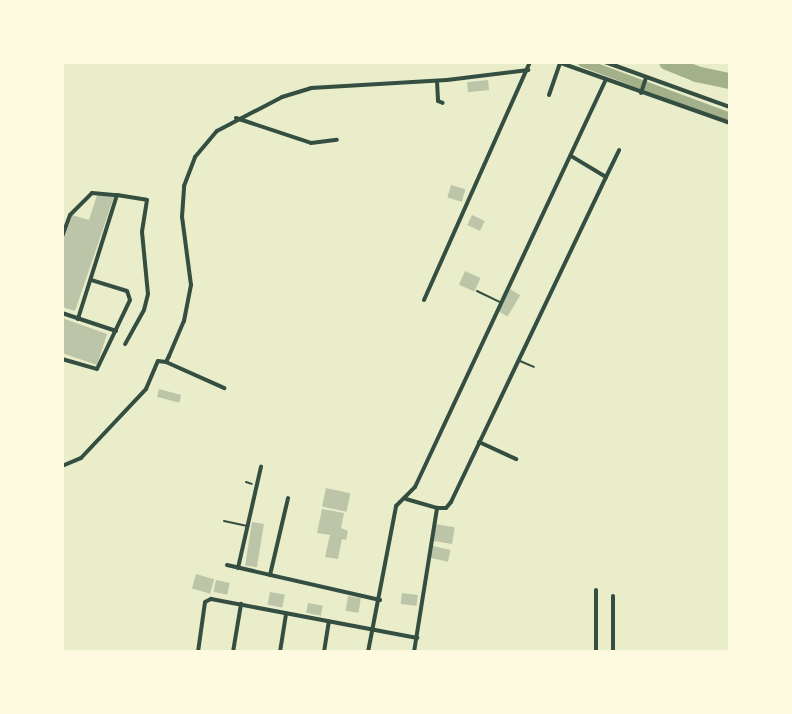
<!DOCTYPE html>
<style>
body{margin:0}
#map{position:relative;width:792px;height:714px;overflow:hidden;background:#e9edc9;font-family:"PT Sans Narrow",sans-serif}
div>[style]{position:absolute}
.canal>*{height:9px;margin:-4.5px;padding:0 4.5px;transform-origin:4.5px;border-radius:4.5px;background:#a3b18a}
.river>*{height:16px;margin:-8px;padding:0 8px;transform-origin:8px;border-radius:8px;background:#a3b18a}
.building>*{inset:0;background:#bcc5a7;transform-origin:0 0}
.path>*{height:2px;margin:-1px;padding:0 1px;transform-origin:1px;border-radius:1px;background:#344e41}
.service>*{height:2px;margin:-1px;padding:0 1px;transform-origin:1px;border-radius:1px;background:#344e41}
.minor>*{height:4px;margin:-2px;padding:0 2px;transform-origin:2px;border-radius:2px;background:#344e41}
span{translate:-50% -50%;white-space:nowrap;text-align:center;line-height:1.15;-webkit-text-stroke:8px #fefae0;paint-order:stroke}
.frame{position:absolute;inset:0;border:64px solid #fefae0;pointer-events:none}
</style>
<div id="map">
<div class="canal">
<i style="left:582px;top:62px;width:158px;rotate:20.4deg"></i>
</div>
<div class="river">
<i style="left:667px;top:62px;width:31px;rotate:22deg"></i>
<i style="left:696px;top:74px;width:35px;rotate:12deg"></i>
</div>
<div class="building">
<i style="left:488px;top:80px;width:10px;height:21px;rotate:84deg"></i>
<i style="left:451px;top:185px;width:15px;height:13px;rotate:16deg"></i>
<i style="clip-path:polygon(98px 192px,114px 197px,75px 311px,62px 307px,62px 245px,72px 215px,89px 220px)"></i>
<i style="left:472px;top:215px;width:14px;height:11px;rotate:25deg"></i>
<i style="left:465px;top:271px;width:17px;height:15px;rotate:24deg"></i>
<i style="left:510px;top:289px;width:12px;height:25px;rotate:31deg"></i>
<i style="clip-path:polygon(62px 318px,107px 334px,97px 365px,62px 353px)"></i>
<i style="left:159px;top:389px;width:23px;height:8px;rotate:15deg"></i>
<i style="left:326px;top:488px;width:25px;height:19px;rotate:12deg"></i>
<i style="clip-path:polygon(322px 509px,344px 513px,341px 528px,348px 531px,346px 540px,342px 539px,338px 559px,325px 557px,330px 535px,317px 533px)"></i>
<i style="left:252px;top:522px;width:12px;height:44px;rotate:9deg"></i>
<i style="left:435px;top:524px;width:20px;height:17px;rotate:9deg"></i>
<i style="left:433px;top:546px;width:18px;height:12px;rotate:13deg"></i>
<i style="left:196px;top:574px;width:19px;height:15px;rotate:16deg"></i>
<i style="left:216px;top:580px;width:14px;height:12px;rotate:12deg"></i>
<i style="left:270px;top:592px;width:15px;height:13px;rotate:11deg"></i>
<i style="left:402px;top:593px;width:16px;height:11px;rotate:7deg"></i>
<i style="left:348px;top:596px;width:13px;height:15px;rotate:9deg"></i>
<i style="left:308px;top:603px;width:15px;height:10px;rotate:11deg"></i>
</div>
<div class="path">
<i style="left:246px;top:482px;width:6px;rotate:18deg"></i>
</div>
<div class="service">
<i style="left:477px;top:291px;width:25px;rotate:26deg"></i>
<i style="left:520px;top:361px;width:15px;rotate:23deg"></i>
<i style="left:224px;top:521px;width:25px;rotate:12deg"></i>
</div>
<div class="minor">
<i style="left:558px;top:62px;width:182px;rotate:19.5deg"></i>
<i style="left:605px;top:62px;width:133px;rotate:19.8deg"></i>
<i style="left:437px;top:81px;width:20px;rotate:87deg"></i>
<i style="left:438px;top:101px;width:5px;rotate:22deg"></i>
<i style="left:641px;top:93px;width:16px;rotate:-72deg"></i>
<i style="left:549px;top:95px;width:34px;rotate:-71deg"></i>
<i style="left:236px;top:118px;width:79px;rotate:18.4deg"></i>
<i style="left:311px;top:143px;width:26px;rotate:-7deg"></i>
<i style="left:606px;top:177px;width:30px;rotate:-64deg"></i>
<i style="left:117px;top:195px;width:30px;rotate:9deg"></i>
<i style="left:147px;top:200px;width:32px;rotate:99deg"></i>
<i style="left:142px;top:232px;width:62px;rotate:84.5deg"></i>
<i style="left:148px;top:294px;width:16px;rotate:104deg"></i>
<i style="left:144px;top:310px;width:39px;rotate:119deg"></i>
<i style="left:62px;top:237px;width:23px;rotate:-70deg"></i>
<i style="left:70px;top:215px;width:31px;rotate:-45deg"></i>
<i style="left:92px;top:193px;width:25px;rotate:5deg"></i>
<i style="left:117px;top:195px;width:130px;rotate:107.5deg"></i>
<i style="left:424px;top:300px;width:261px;rotate:-66deg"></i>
<i style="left:62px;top:313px;width:57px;rotate:18.4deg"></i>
<i style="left:62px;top:359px;width:36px;rotate:16deg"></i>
<i style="left:97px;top:369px;width:76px;rotate:-64.4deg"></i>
<i style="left:130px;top:300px;width:9px;rotate:-108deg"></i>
<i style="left:127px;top:291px;width:37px;rotate:-163deg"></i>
<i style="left:166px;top:362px;width:64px;rotate:24.1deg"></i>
<i style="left:479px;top:442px;width:41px;rotate:24.7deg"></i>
<i style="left:62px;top:466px;width:21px;rotate:-23deg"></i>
<i style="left:81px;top:458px;width:95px;rotate:-46.7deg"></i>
<i style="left:146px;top:389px;width:30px;rotate:-67deg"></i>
<i style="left:158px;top:361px;width:8px;rotate:7deg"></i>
<i style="left:166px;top:362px;width:7px;rotate:-63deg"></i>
<i style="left:169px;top:356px;width:38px;rotate:-67deg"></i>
<i style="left:184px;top:321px;width:37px;rotate:-79deg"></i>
<i style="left:191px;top:285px;width:69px;rotate:-97.5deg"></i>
<i style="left:182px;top:217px;width:31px;rotate:-86deg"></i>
<i style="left:184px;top:186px;width:31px;rotate:-69deg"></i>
<i style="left:195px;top:157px;width:34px;rotate:-50deg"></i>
<i style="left:217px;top:131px;width:73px;rotate:-27.6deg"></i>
<i style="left:282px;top:97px;width:30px;rotate:-17deg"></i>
<i style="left:311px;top:88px;width:136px;rotate:-3.4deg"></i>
<i style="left:447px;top:80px;width:82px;rotate:-7deg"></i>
<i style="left:406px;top:499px;width:32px;rotate:16deg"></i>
<i style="left:437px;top:508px;width:9px"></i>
<i style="left:446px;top:508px;width:8px;rotate:-50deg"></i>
<i style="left:451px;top:502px;width:360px;rotate:-64.5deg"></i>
<i style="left:606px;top:177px;width:41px;rotate:-149deg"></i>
<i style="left:227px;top:565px;width:157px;rotate:12.9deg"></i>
<i style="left:238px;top:568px;width:104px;rotate:-77.2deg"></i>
<i style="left:270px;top:575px;width:79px;rotate:-76.8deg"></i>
<i style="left:198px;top:652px;width:50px;rotate:-82deg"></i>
<i style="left:205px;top:602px;width:7px;rotate:-27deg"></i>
<i style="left:211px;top:599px;width:210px;rotate:10.7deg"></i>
<i style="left:233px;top:652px;width:49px;rotate:-80.5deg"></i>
<i style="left:280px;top:652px;width:39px;rotate:-81deg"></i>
<i style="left:324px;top:652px;width:31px;rotate:-81deg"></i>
<i style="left:368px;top:652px;width:149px;rotate:-79.1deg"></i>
<i style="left:396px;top:506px;width:27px;rotate:-45deg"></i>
<i style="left:415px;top:487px;width:450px;rotate:-64.9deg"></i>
<i style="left:414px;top:652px;width:146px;rotate:-80.9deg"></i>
<i style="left:596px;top:652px;width:62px;rotate:-90deg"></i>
<i style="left:613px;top:652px;width:56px;rotate:-90deg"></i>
</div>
<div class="frame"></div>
</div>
